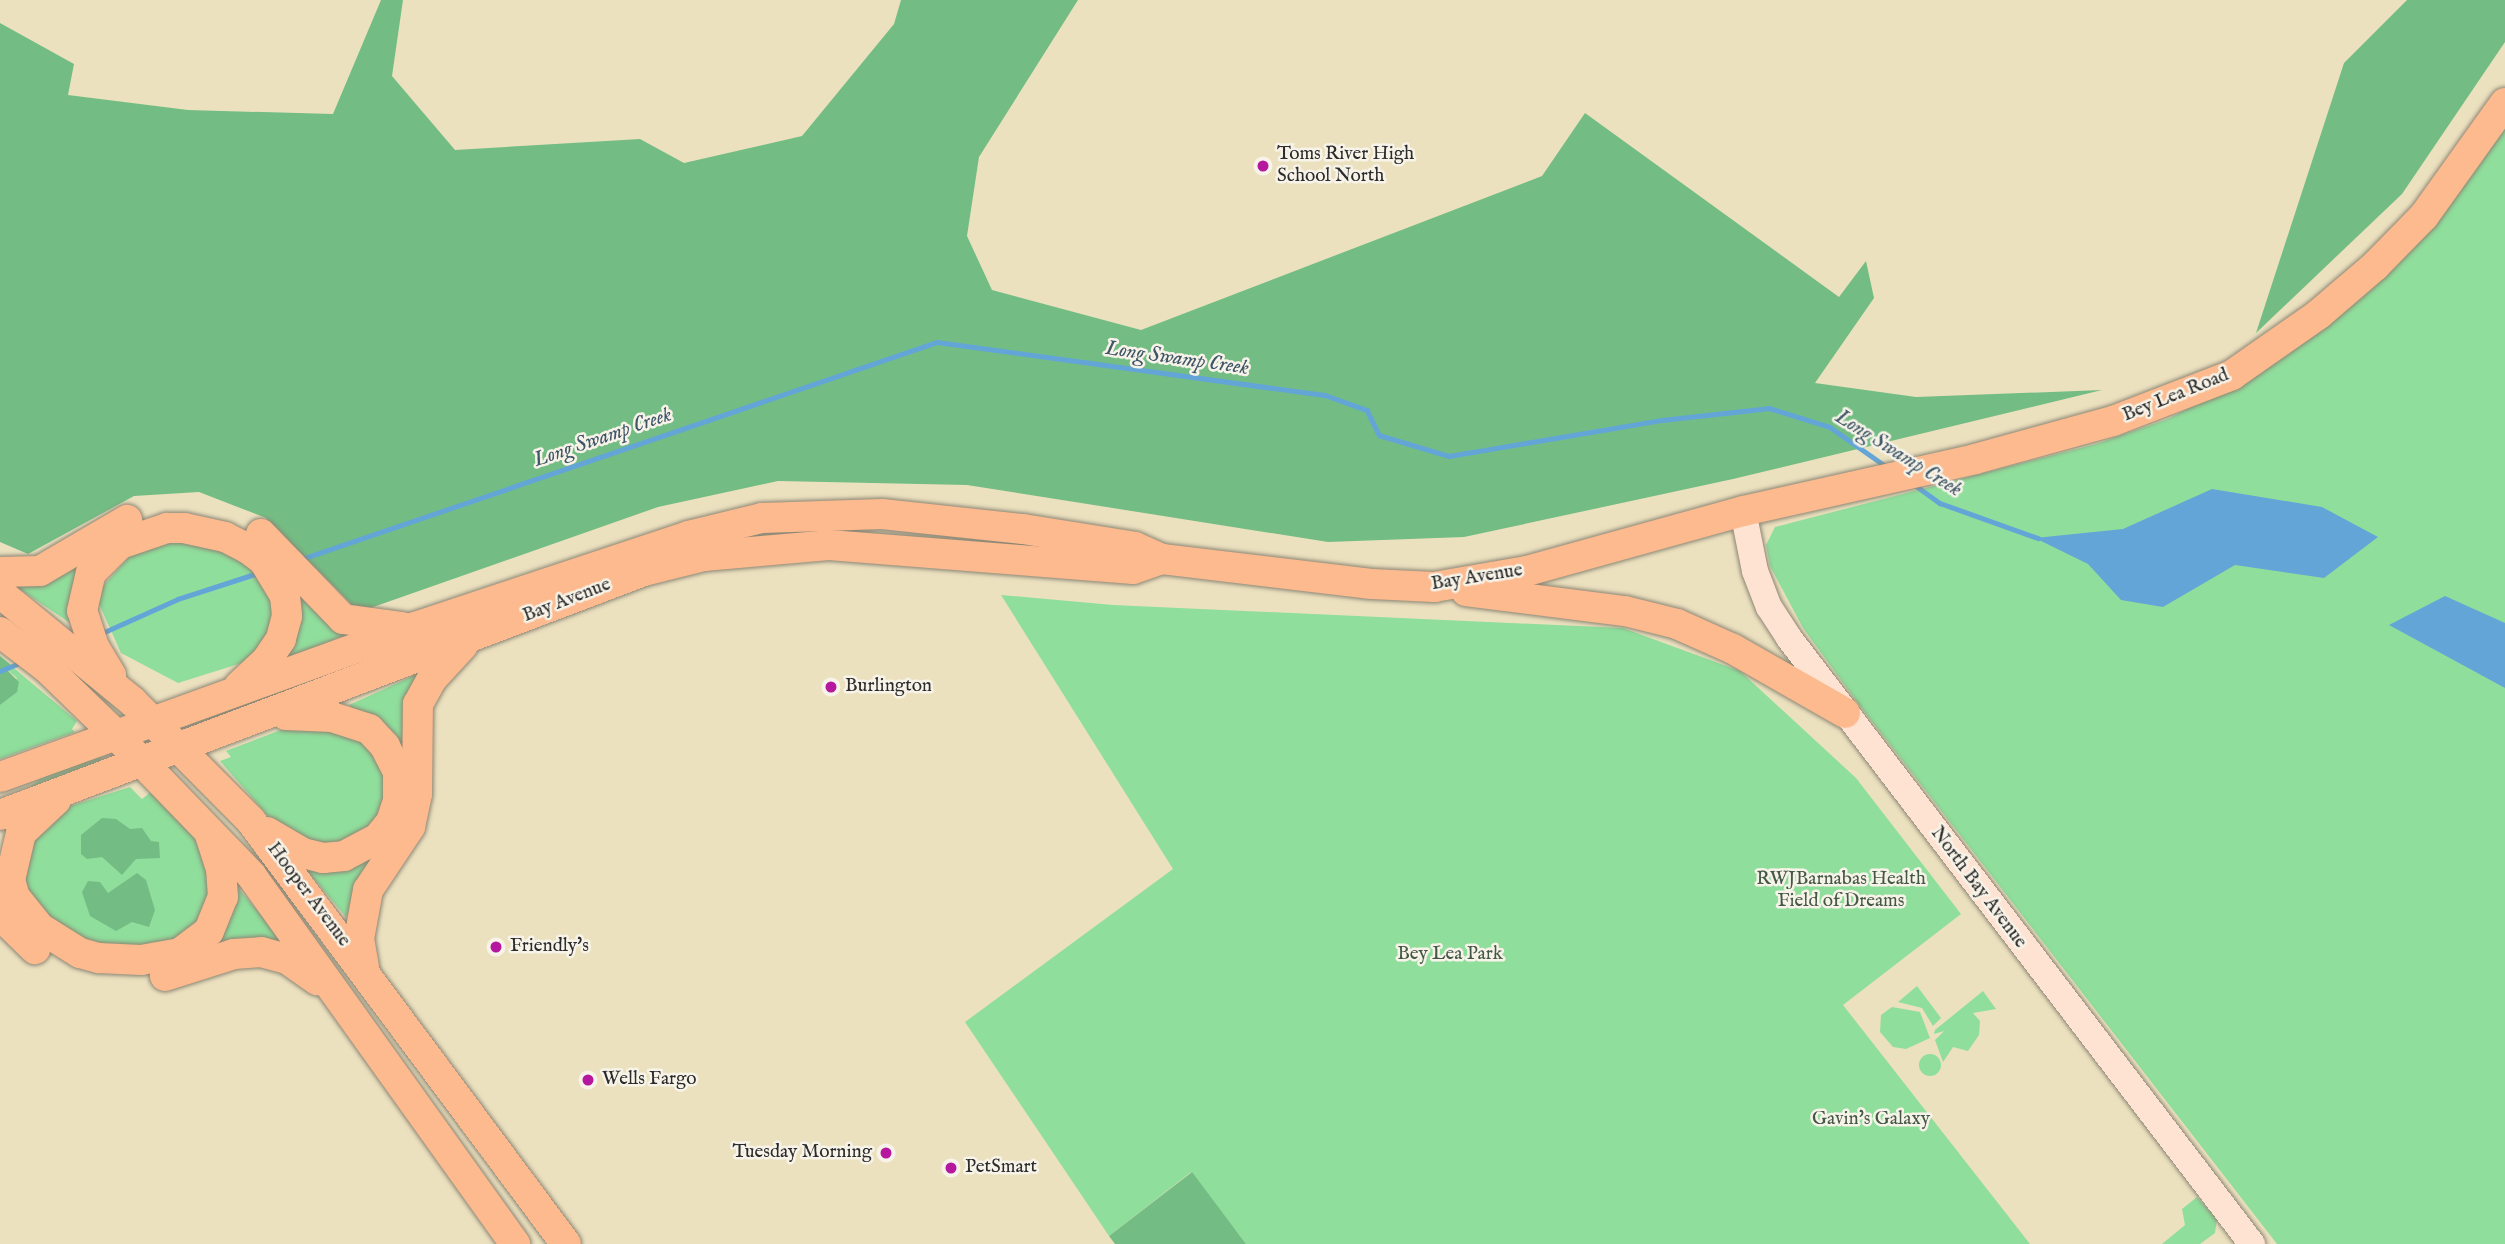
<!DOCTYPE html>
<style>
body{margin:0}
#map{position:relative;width:2505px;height:1244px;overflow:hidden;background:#ece1bf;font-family:"IM FELL English",serif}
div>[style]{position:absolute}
.green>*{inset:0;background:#8fde9c}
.round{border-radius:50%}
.forest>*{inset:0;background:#73bd84}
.water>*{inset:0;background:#64a5d8}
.stream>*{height:4.5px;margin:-2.25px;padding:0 2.25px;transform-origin:2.25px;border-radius:2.25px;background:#64a5d8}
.roads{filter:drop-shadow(0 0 2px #8c8675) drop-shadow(0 0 2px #8c8675)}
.secondary>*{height:26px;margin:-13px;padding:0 13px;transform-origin:13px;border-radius:13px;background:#fee3d2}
.primary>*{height:30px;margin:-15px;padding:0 15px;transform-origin:15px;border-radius:15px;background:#fcba8e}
.dots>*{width:19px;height:19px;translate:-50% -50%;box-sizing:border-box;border:4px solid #f7f3e8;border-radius:50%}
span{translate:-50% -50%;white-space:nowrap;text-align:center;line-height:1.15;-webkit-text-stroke:5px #f7f3e8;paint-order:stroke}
.poi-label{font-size:19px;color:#2b2b2b}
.left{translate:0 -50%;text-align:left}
.right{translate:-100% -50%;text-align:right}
.street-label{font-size:19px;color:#2b2b2b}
.park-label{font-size:19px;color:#445847}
.water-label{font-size:21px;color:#3f5668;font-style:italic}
</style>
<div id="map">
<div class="green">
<i style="clip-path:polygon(2505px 127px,2505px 1244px,2277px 1244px,1860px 706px,1803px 628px,1770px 566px,1766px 545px,1775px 527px,2096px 444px,2168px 419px,2237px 383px,2433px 224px)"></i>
<i style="clip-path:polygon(177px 541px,220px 550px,249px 567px,271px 596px,272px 633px,248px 661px,178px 683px,121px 653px,95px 595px,130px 556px)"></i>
<i style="clip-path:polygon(104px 544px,70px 623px,9px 582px)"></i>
<i style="clip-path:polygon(286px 577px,347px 634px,275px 666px)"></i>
<i style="clip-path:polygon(1001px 595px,1113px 605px,1623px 628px,1740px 671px,1856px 778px,1961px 914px,1843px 1005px,2030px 1244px,1246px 1244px,1191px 1172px,1109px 1236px,965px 1022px,1173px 869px)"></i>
<i style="clip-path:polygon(9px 664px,77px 721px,72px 729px,75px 732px,0 759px,0 705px,17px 678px,6px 669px)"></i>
<i style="clip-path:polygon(433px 667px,409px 770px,349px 705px)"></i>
<i style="clip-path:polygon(291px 726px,354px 729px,388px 769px,379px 825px,339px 850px,282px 832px,220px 761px,231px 757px,226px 751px)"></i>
<i style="clip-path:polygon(96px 753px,105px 763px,23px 792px,51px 771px)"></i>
<i style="clip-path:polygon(130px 787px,142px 799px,151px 792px,192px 834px,206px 852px,217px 890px,194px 935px,121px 953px,60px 931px,24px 890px,24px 848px,64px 808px)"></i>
<i style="clip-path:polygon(383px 846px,346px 917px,299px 861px)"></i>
<i style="clip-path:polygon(238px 888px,293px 952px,207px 947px)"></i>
<i style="clip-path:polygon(1917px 986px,1941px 1018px,1933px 1026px,1922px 1008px,1898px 1002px)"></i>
<i style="clip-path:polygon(1983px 991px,1996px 1009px,1973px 1013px,1980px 1021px,1979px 1035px,1968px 1051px,1953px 1047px,1943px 1062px,1935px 1040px,1944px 1031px,1934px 1034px,1935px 1030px)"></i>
<i style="clip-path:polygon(1892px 1007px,1920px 1012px,1930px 1038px,1906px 1049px,1893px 1047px,1880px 1032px,1881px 1015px)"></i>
<i class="round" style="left:1919px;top:1054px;width:22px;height:22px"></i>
<i style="clip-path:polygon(2197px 1197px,2217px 1219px,2215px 1233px,2200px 1244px,2162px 1244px,2185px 1225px,2182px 1209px)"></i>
</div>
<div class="forest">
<i style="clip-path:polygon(381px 0,403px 0,392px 76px,455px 150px,640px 139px,684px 163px,802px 136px,894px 24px,901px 0,1078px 0,979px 157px,967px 236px,992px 290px,1141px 330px,1542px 176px,1585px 113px,1839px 297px,1866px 261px,1874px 298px,1815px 383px,1916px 397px,2102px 390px,1733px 479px,1464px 537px,1328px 542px,967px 485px,778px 481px,658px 507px,359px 612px,266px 518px,199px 492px,134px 496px,28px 554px,0 542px,0 23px,74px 64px,68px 95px,188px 110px,333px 114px)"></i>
<i style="clip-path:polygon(2407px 0,2505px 0,2505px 42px,2402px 194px,2256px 333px,2344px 63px)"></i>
<i style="clip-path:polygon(0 656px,11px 665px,5px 668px,19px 682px,17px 692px,0 705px)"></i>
<i style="clip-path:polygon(102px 818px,116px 819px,130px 829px,142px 828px,151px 841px,159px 842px,160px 858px,136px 859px,122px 875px,102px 857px,87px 859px,81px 854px,81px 835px)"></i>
<i style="clip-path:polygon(137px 873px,146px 880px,155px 910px,149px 927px,132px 922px,116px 931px,90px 916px,82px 892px,88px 881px,100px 882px,108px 893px)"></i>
<i style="clip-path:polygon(1192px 1172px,1246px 1244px,1115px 1244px,1109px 1236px)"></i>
</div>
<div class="water">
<i style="clip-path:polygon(2212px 489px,2322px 507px,2378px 537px,2324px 578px,2235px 565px,2163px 607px,2121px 600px,2088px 564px,2035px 538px,2123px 529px)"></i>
<i style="clip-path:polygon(2445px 596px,2505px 623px,2505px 688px,2389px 625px)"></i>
</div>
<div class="stream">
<i style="left:1915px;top:485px;width:31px;rotate:36deg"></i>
<i style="left:1940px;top:503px;width:104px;rotate:19.7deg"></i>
<i style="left:299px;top:560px;width:674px;rotate:-18.86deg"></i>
<i style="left:937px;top:342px;width:392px;rotate:7.8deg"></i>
<i style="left:1325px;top:395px;width:45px;rotate:19.7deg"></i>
<i style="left:1367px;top:410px;width:28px;rotate:64deg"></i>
<i style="left:1379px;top:435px;width:73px;rotate:16.7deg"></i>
<i style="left:1449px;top:456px;width:216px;rotate:-9.6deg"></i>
<i style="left:1662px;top:420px;width:108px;rotate:-6.4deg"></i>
<i style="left:1769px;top:408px;width:64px;rotate:17.3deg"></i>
<i style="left:1830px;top:427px;width:70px;rotate:35.1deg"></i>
<i style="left:100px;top:634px;width:85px;rotate:-24.2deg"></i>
<i style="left:178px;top:599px;width:84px;rotate:-18deg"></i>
<i style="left:0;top:671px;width:24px;rotate:-22deg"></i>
</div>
<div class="roads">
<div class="secondary">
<i style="left:1743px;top:511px;width:61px;rotate:78.7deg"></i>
<i style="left:1755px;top:571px;width:39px;rotate:69deg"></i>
<i style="left:1769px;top:607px;width:37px;rotate:57deg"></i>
<i style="left:1789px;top:638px;width:763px;rotate:52.62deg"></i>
</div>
<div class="primary">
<i style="left:261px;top:534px;width:118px;rotate:46deg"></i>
<i style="left:343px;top:619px;width:60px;rotate:7.7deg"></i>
<i style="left:0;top:572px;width:40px;rotate:-1.4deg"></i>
<i style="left:40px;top:571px;width:101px;rotate:-30.4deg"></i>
<i style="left:1466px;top:591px;width:160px;rotate:7.2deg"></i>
<i style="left:1625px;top:611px;width:54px;rotate:14deg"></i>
<i style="left:1677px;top:624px;width:61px;rotate:24.1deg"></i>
<i style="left:1733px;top:649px;width:129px;rotate:29.7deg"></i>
<i style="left:0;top:593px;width:171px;rotate:39.3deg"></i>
<i style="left:132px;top:701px;width:169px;rotate:45.2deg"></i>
<i style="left:251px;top:821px;width:527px;rotate:53.33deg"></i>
<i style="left:0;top:632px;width:59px;rotate:37.5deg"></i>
<i style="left:47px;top:668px;width:95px;rotate:44.1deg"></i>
<i style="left:115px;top:734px;width:196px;rotate:46deg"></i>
<i style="left:251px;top:875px;width:454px;rotate:54.4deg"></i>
<i style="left:111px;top:675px;width:33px;rotate:-121deg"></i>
<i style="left:94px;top:647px;width:38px;rotate:-108deg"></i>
<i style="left:82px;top:611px;width:39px;rotate:-77deg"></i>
<i style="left:91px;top:573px;width:41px;rotate:-45deg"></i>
<i style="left:120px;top:544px;width:50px;rotate:-18.8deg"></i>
<i style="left:167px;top:528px;width:17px"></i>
<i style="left:184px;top:528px;width:42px;rotate:12.4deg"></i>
<i style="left:225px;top:537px;width:25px;rotate:27deg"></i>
<i style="left:247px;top:548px;width:21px;rotate:37deg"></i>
<i style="left:264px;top:561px;width:41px;rotate:59deg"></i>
<i style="left:285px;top:596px;width:20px;rotate:84deg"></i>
<i style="left:287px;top:616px;width:24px;rotate:105deg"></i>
<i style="left:281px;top:639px;width:25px;rotate:124deg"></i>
<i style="left:267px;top:660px;width:38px;rotate:137deg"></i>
<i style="left:0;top:777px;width:438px;rotate:-19.9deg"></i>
<i style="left:412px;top:628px;width:291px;rotate:-18.4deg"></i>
<i style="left:688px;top:536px;width:76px;rotate:-13.7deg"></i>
<i style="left:762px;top:518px;width:120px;rotate:-1.9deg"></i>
<i style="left:882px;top:514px;width:142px;rotate:6.1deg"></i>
<i style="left:1023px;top:529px;width:113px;rotate:9.1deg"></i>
<i style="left:1135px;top:547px;width:30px;rotate:24deg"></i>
<i style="left:1162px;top:559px;width:211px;rotate:6.8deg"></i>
<i style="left:1372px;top:584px;width:62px;rotate:2.8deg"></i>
<i style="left:1434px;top:587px;width:94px;rotate:-9.8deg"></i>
<i style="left:1527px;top:571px;width:224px;rotate:-15.5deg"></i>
<i style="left:1743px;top:511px;width:238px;rotate:-12.6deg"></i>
<i style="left:1975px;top:459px;width:143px;rotate:-15.4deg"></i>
<i style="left:2113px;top:421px;width:128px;rotate:-21.1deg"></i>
<i style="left:2232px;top:375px;width:106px;rotate:-35deg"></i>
<i style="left:2319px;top:314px;width:74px;rotate:-40.6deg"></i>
<i style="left:2375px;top:266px;width:70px;rotate:-45.6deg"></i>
<i style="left:2424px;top:216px;width:139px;rotate:-54.4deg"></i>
<i style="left:56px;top:800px;width:48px;rotate:136.7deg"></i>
<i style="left:21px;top:833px;width:48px;rotate:103.2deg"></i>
<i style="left:10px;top:880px;width:18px;rotate:74deg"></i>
<i style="left:15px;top:897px;width:40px;rotate:51deg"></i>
<i style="left:40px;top:928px;width:47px;rotate:32deg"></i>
<i style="left:80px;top:953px;width:20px;rotate:15deg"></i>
<i style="left:99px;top:958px;width:42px;rotate:2.7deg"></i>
<i style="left:141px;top:960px;width:40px;rotate:-10deg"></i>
<i style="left:180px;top:953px;width:36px;rotate:-37deg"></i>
<i style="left:209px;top:931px;width:37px;rotate:-68deg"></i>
<i style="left:223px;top:897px;width:28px;rotate:-94deg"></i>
<i style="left:221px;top:869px;width:35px;rotate:-108deg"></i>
<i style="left:0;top:815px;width:689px;rotate:-20.75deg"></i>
<i style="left:644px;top:571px;width:62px;rotate:-14deg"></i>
<i style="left:704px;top:556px;width:125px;rotate:-5deg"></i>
<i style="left:829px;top:545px;width:305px;rotate:4.5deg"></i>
<i style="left:1133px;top:569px;width:31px;rotate:-19deg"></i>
<i style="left:267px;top:832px;width:42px;rotate:30.3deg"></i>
<i style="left:303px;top:853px;width:21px;rotate:14deg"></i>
<i style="left:323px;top:858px;width:21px;rotate:-5deg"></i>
<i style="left:344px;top:856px;width:38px;rotate:-28deg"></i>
<i style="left:378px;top:838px;width:21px;rotate:-51deg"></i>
<i style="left:391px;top:822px;width:23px;rotate:-72deg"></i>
<i style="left:398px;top:800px;width:28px;rotate:-90deg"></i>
<i style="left:398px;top:772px;width:29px;rotate:-117deg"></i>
<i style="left:385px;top:746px;width:23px;rotate:-133deg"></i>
<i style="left:369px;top:729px;width:39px;rotate:-162deg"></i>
<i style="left:332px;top:717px;width:46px;rotate:-177.5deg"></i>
<i style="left:0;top:915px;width:49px;rotate:44.2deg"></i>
<i style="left:364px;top:967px;width:28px;rotate:-100deg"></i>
<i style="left:359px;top:939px;width:50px;rotate:-79.6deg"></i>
<i style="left:368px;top:890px;width:76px;rotate:-56.3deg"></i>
<i style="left:410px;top:827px;width:34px;rotate:-78deg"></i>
<i style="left:417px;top:794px;width:90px;rotate:-89.4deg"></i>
<i style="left:418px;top:704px;width:29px;rotate:-61deg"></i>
<i style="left:432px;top:679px;width:46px;rotate:-47.6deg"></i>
<i style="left:165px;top:976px;width:72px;rotate:-17.7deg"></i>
<i style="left:234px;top:954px;width:27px;rotate:-4deg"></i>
<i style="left:261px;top:952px;width:27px;rotate:15deg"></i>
<i style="left:287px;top:959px;width:37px;rotate:35deg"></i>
</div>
</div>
<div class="dots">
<i style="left:1263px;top:166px;background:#b5179e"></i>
<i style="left:831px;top:687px;background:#b5179e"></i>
<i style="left:496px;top:947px;background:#b5179e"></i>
<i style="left:588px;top:1080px;background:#b5179e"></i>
<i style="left:886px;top:1153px;background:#b5179e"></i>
<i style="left:951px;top:1168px;background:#b5179e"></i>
</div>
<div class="poi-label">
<span class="left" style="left:1277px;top:166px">Toms River High<br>School North</span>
<span class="left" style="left:845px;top:687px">Burlington</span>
<span class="left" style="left:510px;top:947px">Friendly's</span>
<span class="left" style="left:602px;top:1080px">Wells Fargo</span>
<span class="right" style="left:872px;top:1153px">Tuesday Morning</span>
<span class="left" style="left:965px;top:1168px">PetSmart</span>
</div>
<div class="street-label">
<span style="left:2176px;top:396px;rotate:-22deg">Bey Lea Road</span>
<span style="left:1477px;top:578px;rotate:-9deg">Bay Avenue</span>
<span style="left:567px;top:601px;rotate:-21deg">Bay Avenue</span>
<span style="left:1978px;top:888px;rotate:53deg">North Bay Avenue</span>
<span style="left:308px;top:895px;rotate:53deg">Hooper Avenue</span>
</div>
<div class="park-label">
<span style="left:1841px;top:891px">RWJBarnabas Health<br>Field of Dreams</span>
<span style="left:1450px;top:955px">Bey Lea Park</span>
<span style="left:1871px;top:1120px">Gavin's Galaxy</span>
</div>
<div class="water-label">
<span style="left:1177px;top:359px;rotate:8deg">Long Swamp Creek</span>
<span style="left:603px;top:438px;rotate:-19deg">Long Swamp Creek</span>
<span style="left:1898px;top:454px;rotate:32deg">Long Swamp Creek</span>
</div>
</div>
